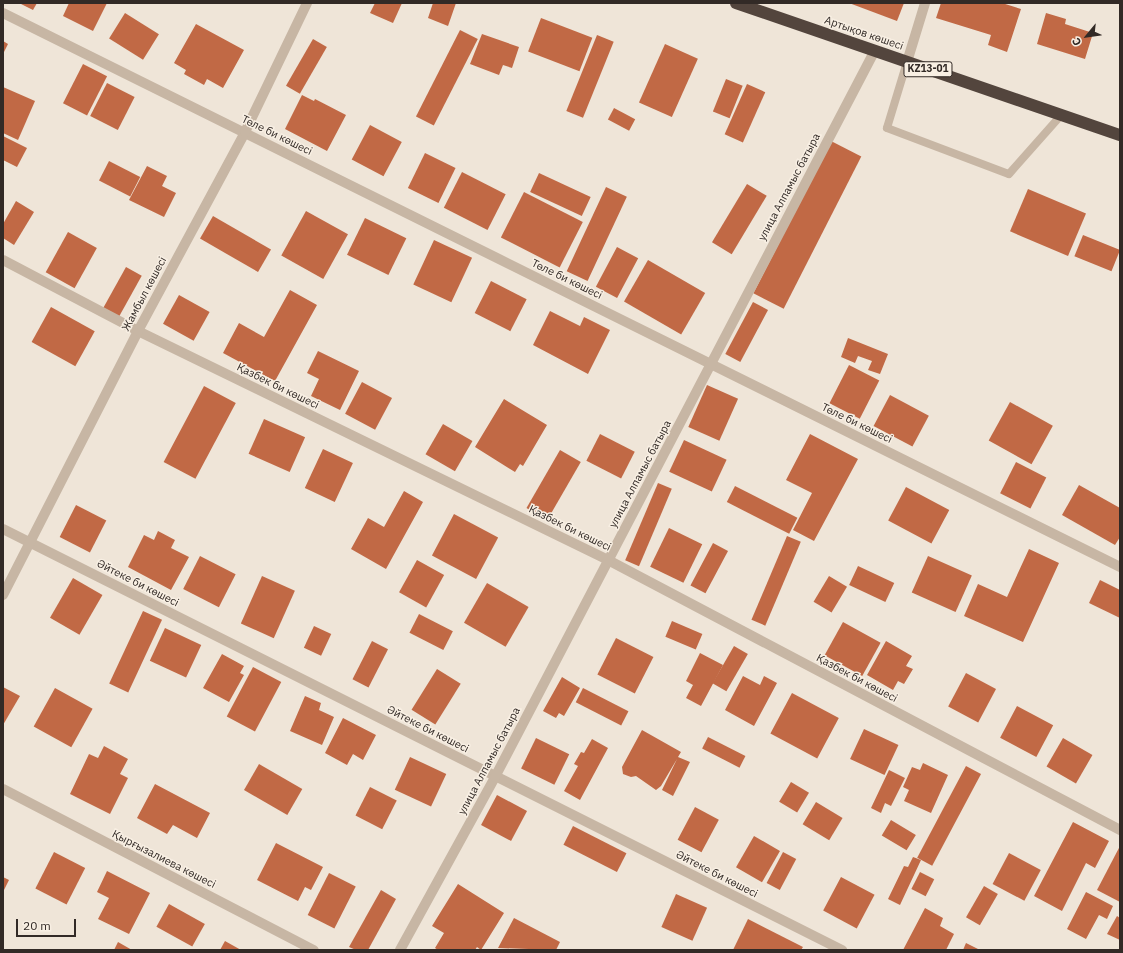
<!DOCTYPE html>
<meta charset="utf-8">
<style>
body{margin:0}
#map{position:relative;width:1123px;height:953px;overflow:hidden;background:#efe5d8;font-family:"IBM Plex Sans",sans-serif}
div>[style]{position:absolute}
.building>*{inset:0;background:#c16945;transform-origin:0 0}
.lane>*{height:8px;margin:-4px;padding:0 4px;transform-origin:4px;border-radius:4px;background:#c7b6a4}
.street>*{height:10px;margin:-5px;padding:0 5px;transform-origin:5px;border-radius:5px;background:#c7b6a4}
.highway>*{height:12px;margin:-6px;padding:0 6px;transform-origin:6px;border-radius:6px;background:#53453d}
span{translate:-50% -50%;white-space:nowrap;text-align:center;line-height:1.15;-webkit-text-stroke:3px #f8efe3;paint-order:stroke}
.shield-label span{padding:1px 3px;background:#f8efe3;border:1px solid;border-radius:3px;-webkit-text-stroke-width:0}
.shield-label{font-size:10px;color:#322a26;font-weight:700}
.street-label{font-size:11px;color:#322a26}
.frame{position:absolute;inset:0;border:4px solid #322a26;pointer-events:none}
.north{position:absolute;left:1067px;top:16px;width:40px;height:40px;-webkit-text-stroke:3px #f8efe3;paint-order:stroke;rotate:241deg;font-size:11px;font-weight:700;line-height:16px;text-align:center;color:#322a26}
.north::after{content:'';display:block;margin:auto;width:14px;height:18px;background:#322a26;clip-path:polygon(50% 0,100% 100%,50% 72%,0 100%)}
.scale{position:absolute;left:16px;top:919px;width:60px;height:18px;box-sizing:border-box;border:2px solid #322a26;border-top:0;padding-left:5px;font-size:12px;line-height:14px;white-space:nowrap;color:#322a26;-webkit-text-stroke:3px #f8efe3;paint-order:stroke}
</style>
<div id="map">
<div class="building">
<i style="clip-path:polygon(19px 3px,37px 3px,33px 10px)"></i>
<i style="clip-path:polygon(69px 3px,107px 3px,93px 31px,63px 16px)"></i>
<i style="clip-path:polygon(375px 3px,402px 3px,393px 23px,370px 13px)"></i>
<i style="clip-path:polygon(433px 3px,456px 3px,448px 26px,428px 18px)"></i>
<i style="clip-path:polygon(849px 3px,904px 3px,897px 21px)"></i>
<i style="clip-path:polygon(941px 3px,1002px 3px,1021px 9px,1007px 52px,988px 45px,991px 35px,936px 18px)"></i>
<i style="left:125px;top:13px;width:40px;height:30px;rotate:32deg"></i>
<i style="clip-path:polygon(1046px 13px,1066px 19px,1065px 24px,1093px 33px,1085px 59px,1037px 44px)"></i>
<i style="left:541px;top:18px;width:55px;height:36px;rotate:21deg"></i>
<i style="clip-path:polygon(196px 24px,244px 50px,223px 88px,207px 79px,204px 85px,184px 74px,186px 70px,174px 63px)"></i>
<i style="left:460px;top:30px;width:20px;height:97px;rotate:27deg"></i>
<i style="clip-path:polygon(482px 34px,519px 47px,512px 68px,503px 65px,499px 75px,470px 64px)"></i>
<i style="left:597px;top:35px;width:18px;height:82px;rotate:22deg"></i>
<i style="left:313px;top:39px;width:16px;height:54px;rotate:30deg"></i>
<i style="clip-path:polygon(3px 41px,8px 44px,3px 54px)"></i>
<i style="left:665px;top:44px;width:36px;height:64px;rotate:24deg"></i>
<i style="left:83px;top:64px;width:27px;height:44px;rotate:27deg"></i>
<i style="left:726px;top:79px;width:18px;height:35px;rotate:22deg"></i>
<i style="left:107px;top:83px;width:31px;height:37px;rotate:27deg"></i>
<i style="left:747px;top:84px;width:20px;height:55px;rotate:24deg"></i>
<i style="clip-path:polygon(3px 87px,35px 101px,18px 140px,3px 133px)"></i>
<i style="clip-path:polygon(302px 95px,314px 101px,315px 99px,346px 115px,327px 151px,285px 129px)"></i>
<i style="left:614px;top:108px;width:24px;height:13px;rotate:28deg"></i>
<i style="left:370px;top:125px;width:36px;height:39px;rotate:28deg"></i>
<i style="clip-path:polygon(3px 136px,27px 148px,17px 167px,3px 160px)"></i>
<i style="left:831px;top:141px;width:34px;height:171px;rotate:27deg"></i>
<i style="left:425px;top:153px;width:34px;height:39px;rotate:26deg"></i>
<i style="left:109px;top:161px;width:35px;height:22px;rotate:27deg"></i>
<i style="clip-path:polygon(147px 166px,167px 176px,162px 186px,176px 193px,164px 217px,129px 200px)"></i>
<i style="left:462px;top:172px;width:49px;height:40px;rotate:27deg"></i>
<i style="left:539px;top:173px;width:57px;height:21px;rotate:25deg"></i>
<i style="left:747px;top:184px;width:23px;height:68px;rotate:31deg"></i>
<i style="left:606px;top:187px;width:23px;height:93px;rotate:25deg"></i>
<i style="left:1028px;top:189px;width:63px;height:46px;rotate:23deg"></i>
<i style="left:524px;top:192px;width:66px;height:51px;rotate:27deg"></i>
<i style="clip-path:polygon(16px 201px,34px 212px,14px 245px,3px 238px,3px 224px)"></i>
<i style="left:306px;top:211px;width:48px;height:51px;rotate:29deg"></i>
<i style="left:213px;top:216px;width:67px;height:26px;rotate:30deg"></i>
<i style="left:365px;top:218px;width:46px;height:41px;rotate:26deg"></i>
<i style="left:68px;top:232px;width:33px;height:46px;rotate:29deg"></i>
<i style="left:1083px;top:235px;width:40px;height:23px;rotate:22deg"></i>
<i style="left:434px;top:240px;width:42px;height:49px;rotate:25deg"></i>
<i style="left:617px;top:247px;width:24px;height:45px;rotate:28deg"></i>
<i style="left:648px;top:260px;width:66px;height:48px;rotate:30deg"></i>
<i style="left:126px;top:267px;width:18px;height:47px;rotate:29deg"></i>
<i style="left:491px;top:281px;width:40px;height:36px;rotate:27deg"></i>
<i style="clip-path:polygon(290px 290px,317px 305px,275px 381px,223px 353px,239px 323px,264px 337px)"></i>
<i style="left:179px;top:295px;width:35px;height:33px;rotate:29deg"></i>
<i style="left:753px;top:302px;width:17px;height:59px;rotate:28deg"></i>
<i style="left:51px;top:307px;width:50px;height:40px;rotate:29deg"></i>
<i style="clip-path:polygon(550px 311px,580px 326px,584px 317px,610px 330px,588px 374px,533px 345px)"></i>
<i style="clip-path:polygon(848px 338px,888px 354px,880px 374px,868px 370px,872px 361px,858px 356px,855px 363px,841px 357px)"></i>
<i style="clip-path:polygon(318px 351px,359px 371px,340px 410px,311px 396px,319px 379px,307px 373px)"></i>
<i style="left:849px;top:365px;width:34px;height:43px;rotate:27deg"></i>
<i style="left:362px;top:382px;width:34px;height:36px;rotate:28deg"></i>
<i style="left:707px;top:385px;width:34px;height:46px;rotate:24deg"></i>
<i style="left:204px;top:386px;width:36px;height:86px;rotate:28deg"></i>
<i style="left:890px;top:395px;width:44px;height:35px;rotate:28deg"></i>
<i style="clip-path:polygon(504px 399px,547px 425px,523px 466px,520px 464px,515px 472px,475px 447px)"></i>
<i style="left:1010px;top:402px;width:49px;height:44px;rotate:29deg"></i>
<i style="left:264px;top:419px;width:45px;height:38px;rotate:24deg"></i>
<i style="left:443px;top:424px;width:34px;height:35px;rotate:30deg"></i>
<i style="left:600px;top:434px;width:39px;height:30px;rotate:27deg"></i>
<i style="clip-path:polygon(810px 434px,858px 459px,814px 541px,793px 530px,812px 493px,786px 480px)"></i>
<i style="left:684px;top:440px;width:47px;height:35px;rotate:25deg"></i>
<i style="left:323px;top:449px;width:33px;height:43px;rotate:25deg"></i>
<i style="left:560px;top:450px;width:24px;height:67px;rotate:30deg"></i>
<i style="left:1016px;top:462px;width:34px;height:35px;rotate:27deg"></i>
<i style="left:658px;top:483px;width:15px;height:84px;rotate:23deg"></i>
<i style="clip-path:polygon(1079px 485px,1120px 508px,1120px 537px,1115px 545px,1062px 515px)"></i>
<i style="left:735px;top:486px;width:70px;height:18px;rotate:27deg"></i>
<i style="left:906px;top:487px;width:49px;height:38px;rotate:28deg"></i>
<i style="clip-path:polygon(404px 491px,423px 502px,386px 569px,351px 549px,368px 518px,384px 527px)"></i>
<i style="left:76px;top:505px;width:34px;height:36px;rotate:27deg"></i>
<i style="left:454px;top:514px;width:50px;height:47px;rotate:28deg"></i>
<i style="left:669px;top:528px;width:37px;height:43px;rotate:26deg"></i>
<i style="clip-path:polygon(158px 531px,175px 540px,171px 548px,189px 557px,171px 590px,128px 567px,144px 535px,154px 540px)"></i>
<i style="left:787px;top:536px;width:15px;height:91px;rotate:23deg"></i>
<i style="left:713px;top:543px;width:17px;height:48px;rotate:28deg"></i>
<i style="clip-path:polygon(1029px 549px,1059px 563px,1023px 642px,964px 616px,978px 584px,1007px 597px)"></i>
<i style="left:200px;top:556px;width:40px;height:37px;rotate:27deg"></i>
<i style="left:928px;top:556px;width:48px;height:40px;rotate:24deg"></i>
<i style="left:417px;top:560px;width:31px;height:37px;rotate:29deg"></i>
<i style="left:858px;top:566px;width:40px;height:21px;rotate:25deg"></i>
<i style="left:262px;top:576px;width:36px;height:52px;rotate:24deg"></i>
<i style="left:829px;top:576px;width:21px;height:30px;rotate:31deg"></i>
<i style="left:73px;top:578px;width:34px;height:46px;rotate:30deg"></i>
<i style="clip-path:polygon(1100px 580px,1120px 590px,1120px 618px,1089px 603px)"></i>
<i style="left:487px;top:583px;width:48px;height:46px;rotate:30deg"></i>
<i style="left:143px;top:611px;width:21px;height:80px;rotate:25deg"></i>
<i style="left:419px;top:614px;width:38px;height:21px;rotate:27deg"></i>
<i style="left:672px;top:621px;width:33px;height:17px;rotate:23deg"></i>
<i style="left:843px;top:622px;width:43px;height:38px;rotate:29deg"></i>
<i style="left:314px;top:626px;width:19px;height:24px;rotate:25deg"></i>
<i style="left:165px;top:628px;width:40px;height:36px;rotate:25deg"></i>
<i style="left:616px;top:638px;width:42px;height:41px;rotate:27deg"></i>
<i style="left:372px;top:641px;width:18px;height:43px;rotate:27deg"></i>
<i style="clip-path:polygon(886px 641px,912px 656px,906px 666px,913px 669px,904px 684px,898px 681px,893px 690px,867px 675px)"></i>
<i style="left:734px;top:646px;width:16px;height:43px;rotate:30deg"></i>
<i style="clip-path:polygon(700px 653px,723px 665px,701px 706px,686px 698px,693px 685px,686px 681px)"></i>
<i style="clip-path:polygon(222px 654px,244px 666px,240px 673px,244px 675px,229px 702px,203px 688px)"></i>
<i style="left:253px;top:667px;width:32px;height:56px;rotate:28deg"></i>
<i style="left:437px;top:669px;width:28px;height:48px;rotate:32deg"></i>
<i style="left:966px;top:673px;width:34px;height:38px;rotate:28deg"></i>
<i style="clip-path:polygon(743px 676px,760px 685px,764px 676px,777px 683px,754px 726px,725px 710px)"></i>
<i style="clip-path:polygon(562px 677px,580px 688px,564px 716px,559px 713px,556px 718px,543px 711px)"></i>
<i style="clip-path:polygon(3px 687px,20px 696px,3px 725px)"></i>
<i style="left:55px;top:688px;width:43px;height:44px;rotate:29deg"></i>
<i style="left:583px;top:688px;width:51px;height:16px;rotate:27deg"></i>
<i style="left:792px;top:693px;width:53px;height:46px;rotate:28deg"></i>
<i style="clip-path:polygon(305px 696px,321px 703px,319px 710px,334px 717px,322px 745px,290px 731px)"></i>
<i style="left:1017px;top:706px;width:41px;height:36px;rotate:28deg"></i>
<i style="clip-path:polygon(343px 718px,376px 735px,363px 760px,353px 754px,347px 765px,325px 753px)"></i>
<i style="left:864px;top:729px;width:38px;height:33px;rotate:25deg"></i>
<i style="clip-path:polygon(642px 730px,681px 752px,678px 757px,690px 762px,673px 796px,662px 790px,677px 759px,661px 786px,656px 790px,636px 776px,631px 777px,623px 774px,622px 767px)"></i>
<i style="left:708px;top:737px;width:42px;height:13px;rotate:27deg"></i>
<i style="left:536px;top:738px;width:37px;height:34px;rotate:26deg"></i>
<i style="left:1063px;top:738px;width:34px;height:33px;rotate:30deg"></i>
<i style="clip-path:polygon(592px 739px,608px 748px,580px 800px,564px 791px,578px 766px,574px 764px,581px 752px,584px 753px)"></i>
<i style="clip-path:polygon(104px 746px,128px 759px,120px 774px,128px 778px,110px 814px,70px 794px,89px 754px,98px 758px)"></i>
<i style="left:410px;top:757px;width:40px;height:36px;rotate:25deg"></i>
<i style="clip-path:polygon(923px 763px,948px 775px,931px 813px,904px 801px,909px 790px,903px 787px,912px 767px,920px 770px)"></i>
<i style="left:259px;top:764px;width:50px;height:30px;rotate:30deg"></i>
<i style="left:966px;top:766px;width:17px;height:104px;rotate:28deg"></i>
<i style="clip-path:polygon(889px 770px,905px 778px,891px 806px,885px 803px,881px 813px,871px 808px)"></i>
<i style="left:791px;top:782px;width:21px;height:23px;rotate:31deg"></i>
<i style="clip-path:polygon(155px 784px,210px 813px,197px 838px,173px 825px,167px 834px,137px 818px)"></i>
<i style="left:370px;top:787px;width:30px;height:32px;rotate:27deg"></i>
<i style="left:497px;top:795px;width:34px;height:34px;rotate:28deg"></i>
<i style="left:816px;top:802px;width:31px;height:26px;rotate:31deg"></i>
<i style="left:695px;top:807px;width:27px;height:37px;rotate:28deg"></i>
<i style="left:891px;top:820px;width:29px;height:18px;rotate:31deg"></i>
<i style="clip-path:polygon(1073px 822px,1109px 841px,1095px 868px,1086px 863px,1062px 911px,1034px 896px)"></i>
<i style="left:573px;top:826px;width:60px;height:21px;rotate:27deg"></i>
<i style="left:754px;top:836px;width:30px;height:36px;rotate:30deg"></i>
<i style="clip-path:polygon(276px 843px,323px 867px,311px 890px,305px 887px,298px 901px,257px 880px)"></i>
<i style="clip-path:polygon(1120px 846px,1120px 902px,1097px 890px)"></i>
<i style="left:54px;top:852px;width:35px;height:41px;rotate:27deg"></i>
<i style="left:783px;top:852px;width:15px;height:35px;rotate:28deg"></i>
<i style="left:1009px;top:853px;width:36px;height:35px;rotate:28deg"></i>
<i style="clip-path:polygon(913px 857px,921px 860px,900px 905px,888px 899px,904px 866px,908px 867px)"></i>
<i style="clip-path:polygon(107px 871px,150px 893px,129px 934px,98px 919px,109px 898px,97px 892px)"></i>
<i style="left:920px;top:872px;width:16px;height:19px;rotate:27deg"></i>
<i style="left:329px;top:873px;width:30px;height:47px;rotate:27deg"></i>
<i style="clip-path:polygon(3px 877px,9px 880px,3px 892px)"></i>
<i style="left:841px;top:877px;width:38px;height:38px;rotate:28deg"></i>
<i style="clip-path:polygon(458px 884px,504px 913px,481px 950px,477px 947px,475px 950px,438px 950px,435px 948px,444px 933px,432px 926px)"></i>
<i style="left:984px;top:886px;width:16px;height:36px;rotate:30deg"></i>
<i style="clip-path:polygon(381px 890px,396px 899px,368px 950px,356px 950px,349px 947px)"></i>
<i style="clip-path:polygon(1086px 892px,1113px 906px,1107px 919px,1099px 915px,1086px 939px,1067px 929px)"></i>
<i style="left:676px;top:894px;width:34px;height:36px;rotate:24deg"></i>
<i style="left:169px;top:904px;width:41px;height:26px;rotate:29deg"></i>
<i style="clip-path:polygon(925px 908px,943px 918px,940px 926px,954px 934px,946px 950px,903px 950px)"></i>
<i style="clip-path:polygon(1117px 916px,1120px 918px,1120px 940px,1107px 934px)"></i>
<i style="clip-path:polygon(514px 918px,560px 942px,556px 950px,498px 948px)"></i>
<i style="clip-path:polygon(748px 919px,803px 947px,801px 950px,733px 950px)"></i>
<i style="clip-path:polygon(225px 941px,241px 950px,220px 950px)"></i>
<i style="clip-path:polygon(118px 942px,132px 950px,114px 950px)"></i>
<i style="clip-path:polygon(966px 943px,980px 950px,963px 950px)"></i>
</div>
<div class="lane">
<i style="left:907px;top:62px;width:69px;rotate:106.9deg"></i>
<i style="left:887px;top:128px;width:130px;rotate:20.7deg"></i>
<i style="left:1009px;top:174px;width:80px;rotate:-48.5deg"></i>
</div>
<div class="street">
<i style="left:3px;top:13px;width:1247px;rotate:26.38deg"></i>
<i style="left:907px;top:62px;width:62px;rotate:-73deg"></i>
<i style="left:3px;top:260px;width:153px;rotate:27.7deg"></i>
<i style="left:138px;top:331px;width:523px;rotate:25.98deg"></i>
<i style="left:608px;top:560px;width:579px;rotate:27.8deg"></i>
<i style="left:3px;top:529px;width:939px;rotate:26.65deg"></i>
<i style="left:3px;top:595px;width:297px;rotate:-62.9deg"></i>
<i style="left:138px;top:331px;width:226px;rotate:-61.7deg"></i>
<i style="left:245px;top:132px;width:143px;rotate:-64.3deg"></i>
<i style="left:3px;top:789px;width:350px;rotate:27.4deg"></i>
<i style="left:400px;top:950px;width:197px;rotate:-61.2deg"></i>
<i style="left:495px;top:777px;width:820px;rotate:-62.4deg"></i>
</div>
<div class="highway">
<i style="left:736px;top:3px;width:406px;rotate:19deg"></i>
</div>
<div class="shield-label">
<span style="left:928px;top:69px">KZ13-01</span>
</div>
<div class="street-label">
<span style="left:864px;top:33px;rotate:19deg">Артықов көшесі</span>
<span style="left:277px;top:135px;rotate:26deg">Төле би көшесі</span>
<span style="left:789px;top:187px;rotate:-62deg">улица Алпамыс батыра</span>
<span style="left:567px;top:279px;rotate:26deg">Төле би көшесі</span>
<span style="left:144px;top:294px;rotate:-62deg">Жамбыл көшесі</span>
<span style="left:278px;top:386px;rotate:26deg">Қазбек би көшесі</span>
<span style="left:857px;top:423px;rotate:26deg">Төле би көшесі</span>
<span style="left:640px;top:474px;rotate:-62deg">улица Алпамыс батыра</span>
<span style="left:570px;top:528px;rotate:26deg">Қазбек би көшесі</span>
<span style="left:138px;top:583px;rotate:27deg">Әйтеке би көшесі</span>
<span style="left:857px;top:678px;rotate:28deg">Қазбек би көшесі</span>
<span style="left:428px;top:729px;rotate:27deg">Әйтеке би көшесі</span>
<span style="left:489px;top:761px;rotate:-62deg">улица Алпамыс батыра</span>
<span style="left:164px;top:859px;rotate:27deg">Қырғызалиева көшесі</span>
<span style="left:717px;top:874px;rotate:27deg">Әйтеке би көшесі</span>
</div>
<div class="frame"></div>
<div class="north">С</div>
<div class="scale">20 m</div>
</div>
